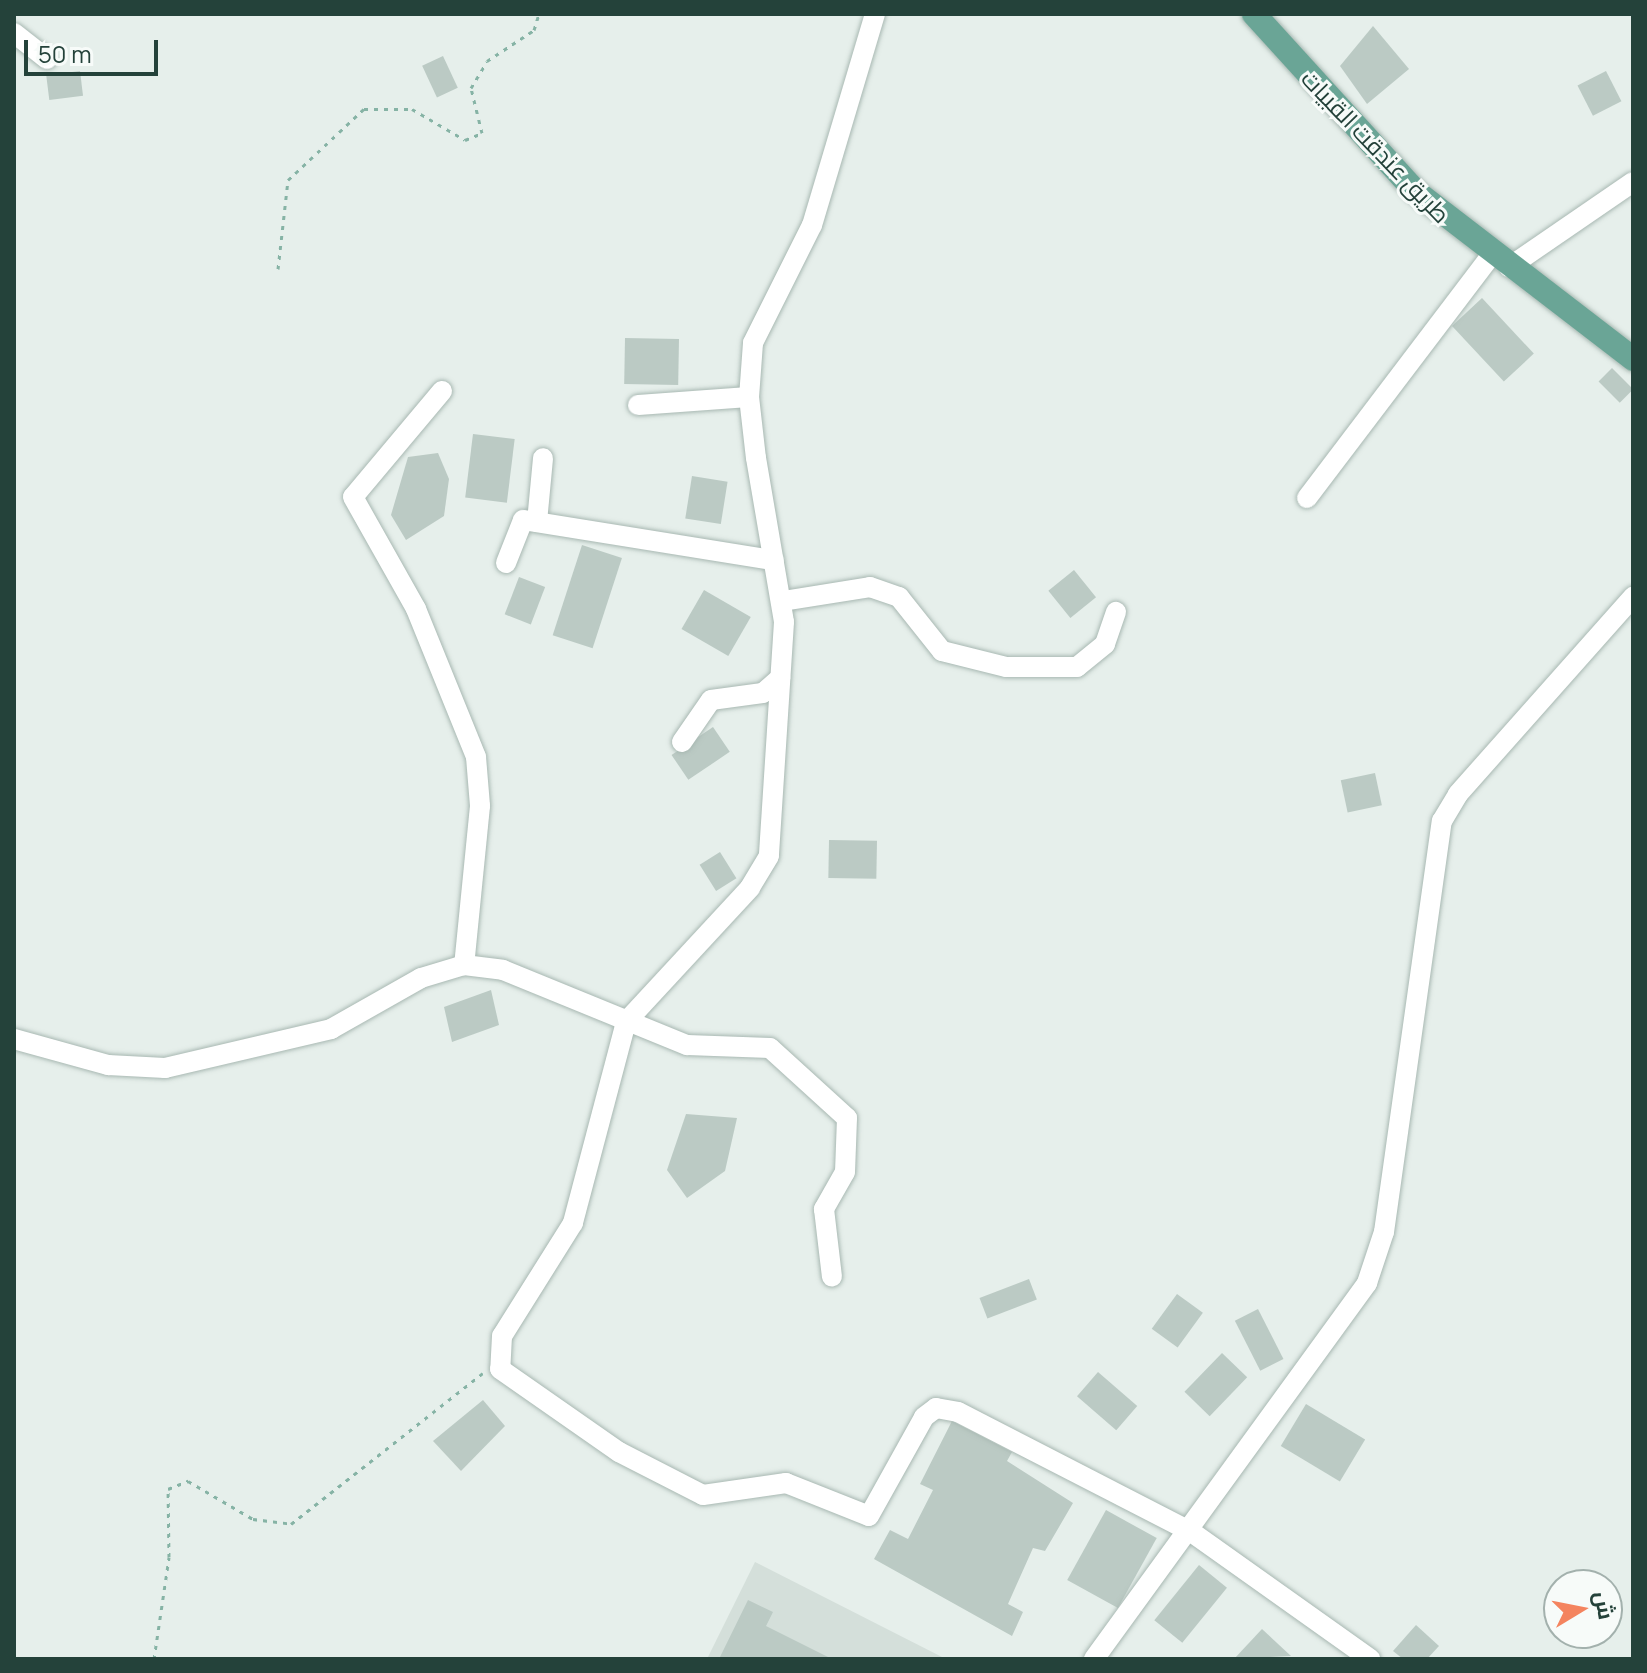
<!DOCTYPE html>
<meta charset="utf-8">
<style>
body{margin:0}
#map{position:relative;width:1647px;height:1673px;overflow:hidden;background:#e6efeb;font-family:Manrope,Cairo,sans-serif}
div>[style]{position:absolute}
.built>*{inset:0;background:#d4dfda}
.building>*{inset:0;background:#bbcac4;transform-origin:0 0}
.path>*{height:3px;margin-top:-1.5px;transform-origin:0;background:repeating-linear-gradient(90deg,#86b3a5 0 4px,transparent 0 10px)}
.roads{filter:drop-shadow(0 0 2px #a8b8b2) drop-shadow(0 0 2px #a8b8b2)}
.minor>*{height:20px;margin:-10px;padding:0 10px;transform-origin:10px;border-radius:10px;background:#fff}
.major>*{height:24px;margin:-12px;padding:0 12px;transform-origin:12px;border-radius:12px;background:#6aa596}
span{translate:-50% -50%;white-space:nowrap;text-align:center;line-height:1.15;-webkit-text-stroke:6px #f7fbf9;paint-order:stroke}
.street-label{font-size:24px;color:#24423a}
.frame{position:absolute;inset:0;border:16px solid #24423a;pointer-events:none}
.north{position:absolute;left:1543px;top:1569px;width:80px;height:80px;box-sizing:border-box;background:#f7fbf9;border:2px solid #a3b1ad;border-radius:50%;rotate:80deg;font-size:22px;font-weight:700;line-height:32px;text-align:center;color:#24423a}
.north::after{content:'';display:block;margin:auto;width:28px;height:36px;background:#f4845f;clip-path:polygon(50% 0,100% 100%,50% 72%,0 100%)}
.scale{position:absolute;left:24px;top:40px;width:134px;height:36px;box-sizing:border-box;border:4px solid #24423a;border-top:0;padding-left:10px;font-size:24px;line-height:28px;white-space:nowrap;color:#24423a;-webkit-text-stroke:6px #f7fbf9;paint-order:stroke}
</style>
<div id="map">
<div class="built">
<i style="clip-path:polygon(755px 1562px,942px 1657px,707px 1659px)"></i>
</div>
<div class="building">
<i style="clip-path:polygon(1373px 26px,1409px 69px,1367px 104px,1340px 66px)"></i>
<i style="left:443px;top:56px;width:35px;height:23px;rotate:65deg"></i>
<i style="left:80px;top:71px;width:25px;height:34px;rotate:83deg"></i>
<i style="left:1606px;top:71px;width:34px;height:32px;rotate:63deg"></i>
<i style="left:1482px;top:298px;width:76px;height:41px;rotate:47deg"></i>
<i style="left:625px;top:338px;width:54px;height:46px;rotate:1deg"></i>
<i style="left:1612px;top:368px;width:30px;height:19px;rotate:45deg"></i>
<i style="left:473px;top:434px;width:42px;height:64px;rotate:7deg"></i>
<i style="clip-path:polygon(438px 453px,449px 479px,444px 516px,406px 540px,391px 515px,408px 457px)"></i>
<i style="left:692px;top:476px;width:36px;height:43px;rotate:9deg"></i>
<i style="left:582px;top:545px;width:42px;height:95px;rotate:18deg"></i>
<i style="left:1074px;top:570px;width:35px;height:33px;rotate:51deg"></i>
<i style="left:519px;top:577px;width:28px;height:40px;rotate:21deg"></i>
<i style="left:704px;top:590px;width:54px;height:45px;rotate:30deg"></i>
<i style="left:713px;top:727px;width:30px;height:50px;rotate:56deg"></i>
<i style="left:1375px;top:773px;width:33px;height:35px;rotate:78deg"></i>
<i style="left:829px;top:840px;width:48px;height:38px;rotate:1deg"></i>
<i style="left:720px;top:852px;width:31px;height:24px;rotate:58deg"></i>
<i style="clip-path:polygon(491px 990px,499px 1025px,452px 1042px,444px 1007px)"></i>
<i style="clip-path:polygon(686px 1114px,737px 1118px,725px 1171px,687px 1198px,667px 1170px)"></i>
<i style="left:1029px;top:1279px;width:22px;height:53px;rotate:69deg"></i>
<i style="left:1177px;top:1294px;width:32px;height:43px;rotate:36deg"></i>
<i style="left:1258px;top:1309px;width:56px;height:26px;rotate:63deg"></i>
<i style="left:1222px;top:1353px;width:35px;height:54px;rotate:44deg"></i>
<i style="left:1098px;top:1372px;width:52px;height:32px;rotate:41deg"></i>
<i style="clip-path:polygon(483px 1400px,505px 1426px,461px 1471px,433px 1441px)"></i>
<i style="left:1306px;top:1404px;width:69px;height:49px;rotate:31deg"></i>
<i style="clip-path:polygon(952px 1421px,1012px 1452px,1007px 1461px,1073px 1503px,1045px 1551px,1033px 1548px,1008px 1604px,1023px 1612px,1012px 1636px,874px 1559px,890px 1530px,908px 1539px,933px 1490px,920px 1484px)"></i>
<i style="left:1106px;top:1510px;width:58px;height:80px;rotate:29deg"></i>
<i style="left:1199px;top:1565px;width:36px;height:71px;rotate:39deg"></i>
<i style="clip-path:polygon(748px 1600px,773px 1612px,766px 1626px,832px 1659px,719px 1659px)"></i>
<i style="clip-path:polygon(1416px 1625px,1439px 1646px,1427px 1659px,1403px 1659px,1393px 1651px)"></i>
<i style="clip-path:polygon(1262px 1629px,1291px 1656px,1234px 1659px)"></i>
</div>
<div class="path">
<i style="left:278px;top:269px;width:90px;rotate:-83.6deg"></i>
<i style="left:288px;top:180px;width:104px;rotate:-43.1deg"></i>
<i style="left:364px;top:109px;width:48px"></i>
<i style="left:412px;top:109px;width:61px;rotate:30.3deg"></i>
<i style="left:465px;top:140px;width:18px;rotate:-22deg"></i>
<i style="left:482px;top:133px;width:46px;rotate:-103.7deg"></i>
<i style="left:471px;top:88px;width:31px;rotate:-59deg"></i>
<i style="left:487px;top:61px;width:56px;rotate:-33.4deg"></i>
<i style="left:534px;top:30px;width:17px;rotate:-73deg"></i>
<i style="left:154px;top:1659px;width:103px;rotate:-81.6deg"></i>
<i style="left:169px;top:1557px;width:68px;rotate:-90.8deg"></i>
<i style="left:168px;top:1489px;width:22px;rotate:-22deg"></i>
<i style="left:188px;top:1481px;width:75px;rotate:30.3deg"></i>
<i style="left:253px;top:1519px;width:38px;rotate:7deg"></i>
<i style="left:291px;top:1524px;width:244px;rotate:-38.2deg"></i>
</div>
<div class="roads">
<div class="minor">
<i style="left:875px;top:14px;width:220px;rotate:106.6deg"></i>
<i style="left:812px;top:225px;width:132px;rotate:116.6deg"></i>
<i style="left:753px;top:343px;width:54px;rotate:94.2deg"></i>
<i style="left:749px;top:397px;width:61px;rotate:83.5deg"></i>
<i style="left:756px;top:458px;width:166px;rotate:80.3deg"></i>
<i style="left:784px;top:622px;width:234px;rotate:93.7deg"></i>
<i style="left:769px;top:856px;width:37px;rotate:121deg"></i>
<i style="left:750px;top:888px;width:183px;rotate:132.8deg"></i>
<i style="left:626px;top:1022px;width:208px;rotate:104.8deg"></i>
<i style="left:573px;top:1223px;width:133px;rotate:122.1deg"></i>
<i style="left:502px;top:1336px;width:33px;rotate:93deg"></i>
<i style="left:500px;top:1369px;width:145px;rotate:34.9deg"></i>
<i style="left:619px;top:1452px;width:94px;rotate:27.1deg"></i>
<i style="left:703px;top:1495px;width:84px;rotate:-8.2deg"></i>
<i style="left:786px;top:1483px;width:89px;rotate:21.7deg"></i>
<i style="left:869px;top:1516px;width:113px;rotate:-60.9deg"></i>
<i style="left:924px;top:1417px;width:15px;rotate:-37deg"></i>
<i style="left:936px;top:1408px;width:22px;rotate:10deg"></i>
<i style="left:958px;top:1412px;width:261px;rotate:27.2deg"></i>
<i style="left:1190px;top:1531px;width:221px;rotate:35.4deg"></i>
<i style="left:14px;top:33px;width:42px;rotate:38.2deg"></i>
<i style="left:1509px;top:267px;width:150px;rotate:-34.4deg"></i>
<i style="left:442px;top:391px;width:138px;rotate:130deg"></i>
<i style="left:353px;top:497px;width:129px;rotate:60.6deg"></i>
<i style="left:416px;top:609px;width:160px;rotate:67.9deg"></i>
<i style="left:476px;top:757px;width:49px;rotate:85.3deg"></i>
<i style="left:480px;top:806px;width:160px;rotate:95.7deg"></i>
<i style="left:638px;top:405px;width:111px;rotate:-4.1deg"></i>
<i style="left:1307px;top:498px;width:306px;rotate:-52.8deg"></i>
<i style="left:537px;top:522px;width:64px;rotate:-84.6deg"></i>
<i style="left:506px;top:563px;width:46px;rotate:-68.4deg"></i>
<i style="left:523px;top:520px;width:254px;rotate:9.1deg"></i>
<i style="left:783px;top:601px;width:88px;rotate:-9.1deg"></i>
<i style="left:870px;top:587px;width:31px;rotate:19deg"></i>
<i style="left:899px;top:597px;width:69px;rotate:51.5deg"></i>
<i style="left:942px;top:651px;width:66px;rotate:14deg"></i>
<i style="left:1006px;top:667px;width:71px"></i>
<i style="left:1077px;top:667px;width:36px;rotate:-39deg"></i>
<i style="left:1105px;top:644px;width:34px;rotate:-71deg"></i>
<i style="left:682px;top:742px;width:51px;rotate:-55.4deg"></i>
<i style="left:711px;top:700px;width:52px;rotate:-7.7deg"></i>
<i style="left:763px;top:693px;width:23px;rotate:-41deg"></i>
<i style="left:14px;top:1039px;width:98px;rotate:15.5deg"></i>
<i style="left:108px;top:1065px;width:57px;rotate:3deg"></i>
<i style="left:165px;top:1068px;width:171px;rotate:-13.2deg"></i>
<i style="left:331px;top:1029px;width:103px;rotate:-29.5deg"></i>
<i style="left:421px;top:978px;width:45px;rotate:-16.8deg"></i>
<i style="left:464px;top:965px;width:39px;rotate:7deg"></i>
<i style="left:503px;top:970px;width:199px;rotate:22.2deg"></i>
<i style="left:687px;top:1045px;width:83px;rotate:2.1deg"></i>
<i style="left:770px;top:1048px;width:104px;rotate:42.3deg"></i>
<i style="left:847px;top:1118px;width:54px;rotate:92.1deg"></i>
<i style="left:845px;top:1172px;width:43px;rotate:119.6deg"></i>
<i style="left:824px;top:1209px;width:68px;rotate:83.3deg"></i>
<i style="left:1094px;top:1659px;width:465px;rotate:-54deg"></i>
<i style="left:1367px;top:1283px;width:54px;rotate:-71.6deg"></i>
<i style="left:1384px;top:1232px;width:415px;rotate:-82deg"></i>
<i style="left:1442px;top:821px;width:31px;rotate:-59deg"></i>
<i style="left:1458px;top:794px;width:264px;rotate:-48.4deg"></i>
</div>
<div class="major">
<i style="left:1254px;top:14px;width:239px;rotate:47.7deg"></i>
<i style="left:1415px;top:191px;width:275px;rotate:37.6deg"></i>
</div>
</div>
<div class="street-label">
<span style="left:1376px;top:146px;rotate:46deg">طريق عندقت القبيات</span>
</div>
<div class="frame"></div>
<div class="north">ش</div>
<div class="scale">50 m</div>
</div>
